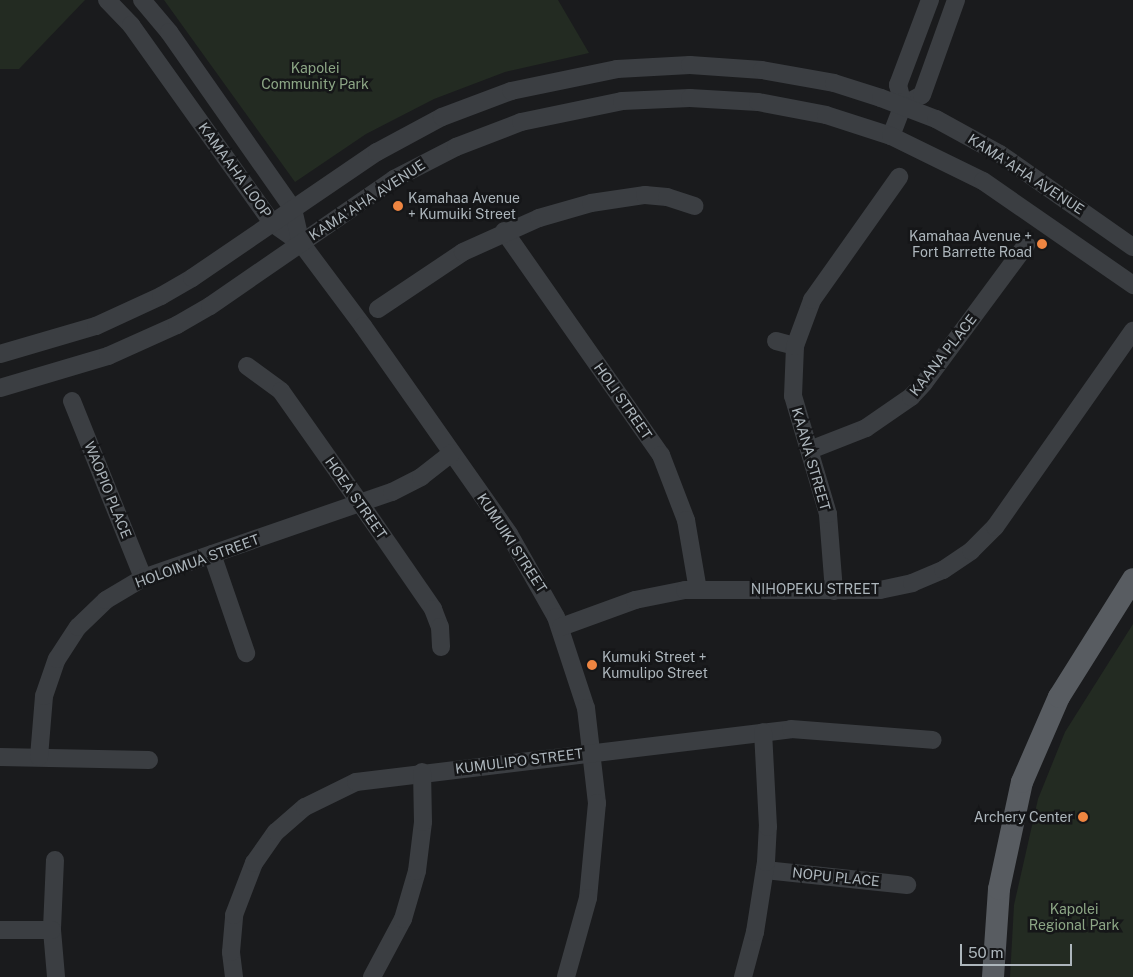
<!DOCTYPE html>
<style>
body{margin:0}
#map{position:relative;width:1133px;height:977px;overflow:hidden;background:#1a1b1d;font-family:"Public Sans",sans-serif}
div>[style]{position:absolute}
.green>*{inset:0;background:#232b22}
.minor>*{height:18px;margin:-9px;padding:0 9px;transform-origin:9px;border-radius:9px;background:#3b3e42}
.major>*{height:22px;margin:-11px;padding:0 11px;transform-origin:11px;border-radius:11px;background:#585c61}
.dots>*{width:14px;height:14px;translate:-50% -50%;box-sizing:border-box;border:2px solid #151618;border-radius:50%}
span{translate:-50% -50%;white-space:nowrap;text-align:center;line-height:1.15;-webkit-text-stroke:5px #151618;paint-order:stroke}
.park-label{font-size:14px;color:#8ca685}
.street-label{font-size:14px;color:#adb6bc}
.poi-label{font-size:14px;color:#adb6bc}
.left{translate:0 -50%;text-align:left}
.right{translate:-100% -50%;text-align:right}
.scale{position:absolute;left:960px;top:944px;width:112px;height:22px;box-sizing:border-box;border:2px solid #adb6bc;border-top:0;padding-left:6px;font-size:15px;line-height:18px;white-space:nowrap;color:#adb6bc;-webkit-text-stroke:4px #151618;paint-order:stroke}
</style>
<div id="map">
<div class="green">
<i style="clip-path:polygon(0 0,85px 0,19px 69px,0 69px)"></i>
<i style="clip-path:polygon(164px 0,558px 0,589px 53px,505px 72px,434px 99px,366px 134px,295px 182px)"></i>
<i style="clip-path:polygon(1133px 624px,1133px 977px,1010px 977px,1014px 905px,1038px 799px,1065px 732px)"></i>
</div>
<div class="minor">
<i style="left:107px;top:0;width:35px;rotate:46deg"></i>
<i style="left:131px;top:25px;width:243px;rotate:54.5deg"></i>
<i style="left:272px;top:223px;width:35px;rotate:35deg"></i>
<i style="left:301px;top:243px;width:104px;rotate:53.2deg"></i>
<i style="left:363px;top:326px;width:254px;rotate:54.9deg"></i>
<i style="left:509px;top:534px;width:95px;rotate:60.5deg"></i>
<i style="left:556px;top:617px;width:96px;rotate:71.8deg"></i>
<i style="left:586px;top:708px;width:96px;rotate:83.4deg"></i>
<i style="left:597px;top:803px;width:95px;rotate:95.4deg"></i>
<i style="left:588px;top:898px;width:82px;rotate:105.6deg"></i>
<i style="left:142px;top:0;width:42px;rotate:49.8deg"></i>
<i style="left:169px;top:32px;width:216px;rotate:55deg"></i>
<i style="left:293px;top:209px;width:35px;rotate:77deg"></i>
<i style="left:903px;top:105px;width:21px;rotate:-28deg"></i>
<i style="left:922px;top:95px;width:101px;rotate:-70.3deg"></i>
<i style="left:903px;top:105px;width:21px;rotate:-104deg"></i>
<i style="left:898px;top:85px;width:91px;rotate:-69.4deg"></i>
<i style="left:891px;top:136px;width:33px;rotate:-69deg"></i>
<i style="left:504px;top:231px;width:274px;rotate:55deg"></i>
<i style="left:661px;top:455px;width:70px;rotate:69deg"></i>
<i style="left:686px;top:520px;width:71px;rotate:80.3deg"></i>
<i style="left:378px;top:309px;width:102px;rotate:-33.8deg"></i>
<i style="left:463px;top:252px;width:83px;rotate:-24.1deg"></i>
<i style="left:539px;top:218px;width:54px;rotate:-16.1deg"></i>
<i style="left:591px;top:203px;width:55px;rotate:-8.4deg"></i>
<i style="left:645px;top:195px;width:22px;rotate:5deg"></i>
<i style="left:667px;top:197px;width:29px;rotate:18deg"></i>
<i style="left:776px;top:341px;width:20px;rotate:15deg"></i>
<i style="left:0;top:354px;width:100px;rotate:-16.3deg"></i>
<i style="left:96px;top:326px;width:72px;rotate:-24.8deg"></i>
<i style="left:161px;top:296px;width:36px;rotate:-30deg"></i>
<i style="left:192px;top:278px;width:224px;rotate:-34.3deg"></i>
<i style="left:377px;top:152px;width:74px;rotate:-28.3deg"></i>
<i style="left:442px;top:117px;width:74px;rotate:-20.6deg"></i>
<i style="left:511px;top:91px;width:108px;rotate:-11.7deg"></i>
<i style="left:617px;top:69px;width:73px;rotate:-3.1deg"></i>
<i style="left:690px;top:65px;width:72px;rotate:4deg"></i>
<i style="left:762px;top:70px;width:73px;rotate:10.2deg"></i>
<i style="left:834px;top:83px;width:49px;rotate:17.7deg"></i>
<i style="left:881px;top:98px;width:59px;rotate:20.9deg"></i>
<i style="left:936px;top:119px;width:73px;rotate:28.7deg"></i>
<i style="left:1000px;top:154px;width:162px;rotate:35deg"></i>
<i style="left:247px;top:366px;width:42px;rotate:36.3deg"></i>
<i style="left:281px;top:391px;width:137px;rotate:54.8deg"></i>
<i style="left:360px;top:503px;width:129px;rotate:55.4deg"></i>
<i style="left:433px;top:609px;width:19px;rotate:69deg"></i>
<i style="left:440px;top:627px;width:20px;rotate:87deg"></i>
<i style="left:0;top:388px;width:113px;rotate:-16.5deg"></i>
<i style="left:108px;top:356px;width:76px;rotate:-24.2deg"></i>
<i style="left:177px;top:325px;width:38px;rotate:-30deg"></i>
<i style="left:210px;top:306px;width:224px;rotate:-34.6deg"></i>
<i style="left:394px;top:179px;width:70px;rotate:-27.3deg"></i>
<i style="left:456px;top:147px;width:70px;rotate:-21deg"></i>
<i style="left:521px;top:122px;width:103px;rotate:-11.7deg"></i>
<i style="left:622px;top:101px;width:68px;rotate:-2.5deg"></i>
<i style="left:690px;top:98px;width:68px;rotate:3.4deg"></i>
<i style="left:758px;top:102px;width:69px;rotate:10.8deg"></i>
<i style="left:826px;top:115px;width:68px;rotate:17.9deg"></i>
<i style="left:891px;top:136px;width:102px;rotate:26.1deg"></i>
<i style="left:983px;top:181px;width:183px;rotate:34.7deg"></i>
<i style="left:72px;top:401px;width:191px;rotate:68.1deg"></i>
<i style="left:810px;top:450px;width:60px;rotate:-21.4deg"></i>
<i style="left:866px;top:428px;width:55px;rotate:-34.6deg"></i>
<i style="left:911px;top:397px;width:19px;rotate:-47deg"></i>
<i style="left:924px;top:383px;width:172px;rotate:-53.5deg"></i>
<i style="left:212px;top:554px;width:105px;rotate:71deg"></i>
<i style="left:834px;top:591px;width:77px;rotate:-94.5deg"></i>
<i style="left:828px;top:514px;width:123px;rotate:-106.5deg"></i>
<i style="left:793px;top:396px;width:50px;rotate:-87.7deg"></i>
<i style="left:795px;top:346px;width:49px;rotate:-69.7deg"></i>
<i style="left:812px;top:300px;width:151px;rotate:-54.7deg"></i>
<i style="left:561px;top:627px;width:79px;rotate:-20deg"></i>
<i style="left:635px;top:600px;width:51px;rotate:-11.3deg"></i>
<i style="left:685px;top:590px;width:195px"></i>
<i style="left:880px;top:590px;width:33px;rotate:-12deg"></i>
<i style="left:912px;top:583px;width:34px;rotate:-23deg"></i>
<i style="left:943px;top:570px;width:34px;rotate:-34deg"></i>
<i style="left:971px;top:551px;width:34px;rotate:-45deg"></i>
<i style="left:995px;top:527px;width:240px;rotate:-54.9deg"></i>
<i style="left:0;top:757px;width:149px;rotate:1.2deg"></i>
<i style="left:39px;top:757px;width:61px;rotate:-85.3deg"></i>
<i style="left:44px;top:696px;width:39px;rotate:-71deg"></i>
<i style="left:57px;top:659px;width:38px;rotate:-57deg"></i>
<i style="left:78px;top:627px;width:39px;rotate:-44deg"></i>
<i style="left:106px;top:600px;width:43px;rotate:-30.7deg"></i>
<i style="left:143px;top:578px;width:263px;rotate:-19.1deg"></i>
<i style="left:392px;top:492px;width:33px;rotate:-27deg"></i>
<i style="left:421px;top:477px;width:39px;rotate:-38deg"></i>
<i style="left:55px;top:860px;width:70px;rotate:92.5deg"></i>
<i style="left:52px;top:930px;width:47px;rotate:85.1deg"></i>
<i style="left:765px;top:870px;width:143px;rotate:6deg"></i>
<i style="left:0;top:930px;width:52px"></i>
<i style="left:234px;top:977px;width:25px;rotate:-97deg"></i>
<i style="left:231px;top:952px;width:37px;rotate:-85deg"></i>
<i style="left:234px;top:915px;width:56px;rotate:-69deg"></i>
<i style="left:254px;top:863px;width:38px;rotate:-55deg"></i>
<i style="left:276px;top:832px;width:38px;rotate:-41deg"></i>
<i style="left:305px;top:807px;width:57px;rotate:-26.1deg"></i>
<i style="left:356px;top:782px;width:438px;rotate:-6.9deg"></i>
<i style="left:791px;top:729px;width:142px;rotate:4.4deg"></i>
<i style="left:372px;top:977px;width:66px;rotate:-61.9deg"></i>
<i style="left:403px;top:919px;width:50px;rotate:-73.7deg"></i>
<i style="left:417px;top:871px;width:49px;rotate:-83deg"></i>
<i style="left:423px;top:822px;width:50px;rotate:-91.1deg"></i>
<i style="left:743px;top:977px;width:47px;rotate:-75.1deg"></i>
<i style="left:755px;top:932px;width:71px;rotate:-81.1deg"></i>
<i style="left:766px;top:862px;width:35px;rotate:-87deg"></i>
<i style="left:768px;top:827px;width:95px;rotate:-93deg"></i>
</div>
<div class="major">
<i style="left:993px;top:977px;width:88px;rotate:-86.1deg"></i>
<i style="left:999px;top:889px;width:109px;rotate:-77.9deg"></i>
<i style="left:1022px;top:782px;width:93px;rotate:-66.5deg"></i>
<i style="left:1059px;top:697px;width:139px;rotate:-57.9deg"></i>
</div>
<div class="dots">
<i style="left:398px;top:206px;background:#ee8541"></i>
<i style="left:1042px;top:244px;background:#ee8541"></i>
<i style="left:592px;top:665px;background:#ee8541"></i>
<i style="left:1083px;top:817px;background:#ee8541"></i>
</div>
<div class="park-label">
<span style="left:315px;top:76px">Kapolei<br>Community Park</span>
<span style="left:1074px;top:917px">Kapolei<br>Regional Park</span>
</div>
<div class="street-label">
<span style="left:235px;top:170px;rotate:54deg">KAMAAHA LOOP</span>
<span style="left:1026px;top:174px;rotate:33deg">KAMA'AHA AVENUE</span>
<span style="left:367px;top:200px;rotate:-33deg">KAMA'AHA AVENUE</span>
<span style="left:943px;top:355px;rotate:-52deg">KAANA PLACE</span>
<span style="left:623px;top:401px;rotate:55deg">HOLI STREET</span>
<span style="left:811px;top:459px;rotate:74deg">KAANA STREET</span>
<span style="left:108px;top:490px;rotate:68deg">WAOPIO PLACE</span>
<span style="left:356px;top:498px;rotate:55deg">HOEA STREET</span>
<span style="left:512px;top:543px;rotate:57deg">KUMUIKI STREET</span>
<span style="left:197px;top:561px;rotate:-20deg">HOLOIMUA STREET</span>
<span style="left:815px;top:589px">NIHOPEKU STREET</span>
<span style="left:519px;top:761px;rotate:-7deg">KUMULIPO STREET</span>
<span style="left:836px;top:877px;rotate:6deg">NOPU PLACE</span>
</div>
<div class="poi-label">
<span class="left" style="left:408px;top:206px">Kamahaa Avenue<br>+ Kumuiki Street</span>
<span class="right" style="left:1032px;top:244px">Kamahaa Avenue +<br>Fort Barrette Road</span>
<span class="left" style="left:602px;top:665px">Kumuki Street +<br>Kumulipo Street</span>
<span class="right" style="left:1073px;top:817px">Archery Center</span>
</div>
<div class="scale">50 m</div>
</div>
